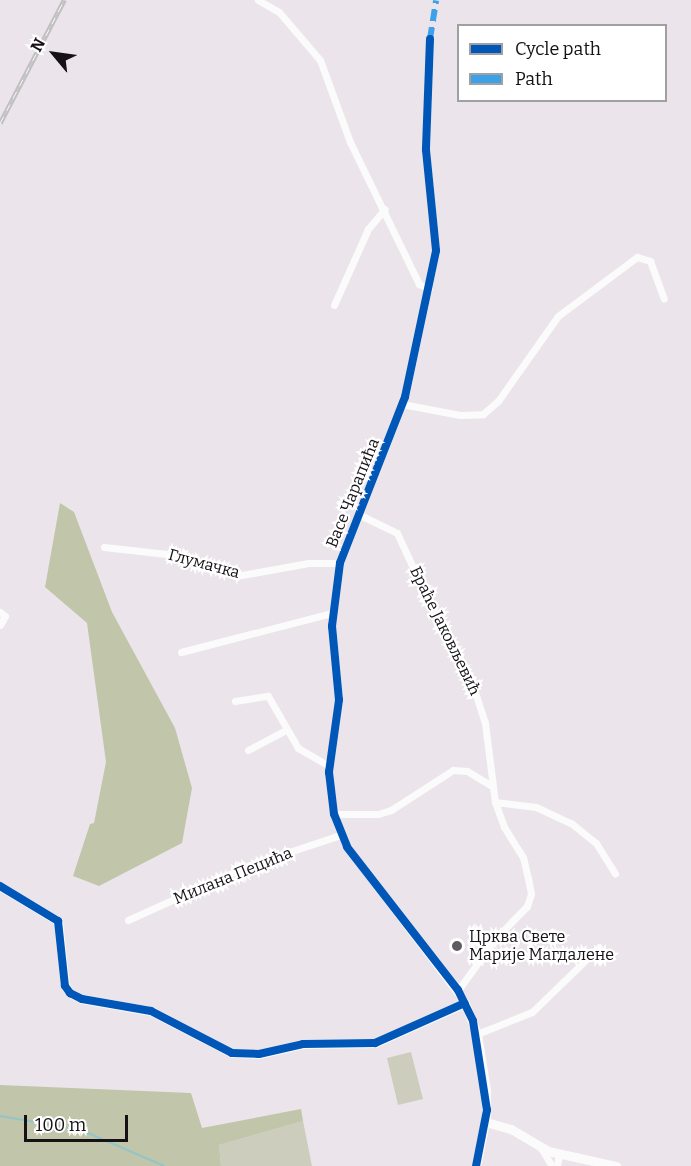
<!DOCTYPE html>
<meta charset="utf-8">
<style>
body{margin:0}
#map{position:relative;width:691px;height:1166px;overflow:hidden;background:#ebe5eb;font-family:Bitter,serif}
div>[style]{position:absolute}
.green>*{inset:0;background:#cccdbc}
.forest>*{inset:0;background:#c1c5aa}
.stream>*{height:2px;margin:-1px;padding:0 1px;transform-origin:1px;border-radius:1px;background:#91c5c8}
.street>*{height:7px;margin:-3.5px;padding:0 3.5px;transform-origin:3.5px;border-radius:3.5px;background:#fcfbfc}
.secondary>*{height:9px;margin:-4.5px;padding:0 4.5px;transform-origin:4.5px;border-radius:4.5px;background:#fcfbfc}
.rail>*{height:4.5px;margin-top:-2.25px;transform-origin:0;background:repeating-linear-gradient(90deg,#fff 0 7px,#c1c0c1 0 14px);box-sizing:border-box;border-block:2px solid #c1c0c1}
.quiet>*{height:6px;margin-top:-3px;transform-origin:0;background:repeating-linear-gradient(90deg,#3da1ea 0 12px,transparent 0 18px)}
.cycleway>*{height:8px;margin:-4px;padding:0 4px;transform-origin:4px;border-radius:4px;background:#0057b8}
.dots>*{width:16px;height:16px;translate:-50% -50%;box-sizing:border-box;border:3px solid #fff;border-radius:50%}
span{translate:-50% -50%;white-space:nowrap;text-align:center;line-height:1.15;-webkit-text-stroke:4.5px #fff;paint-order:stroke}
.street-label{font-size:16px;color:#151115}
.poi-label{font-size:16px;color:#151115}
.left{translate:0 -50%;text-align:left}
.legend{position:absolute;left:457px;top:24px;width:210px;height:78px;box-sizing:border-box;background:#fff;border:2px solid #a1a0a1;margin:0;padding:8px 10px;list-style:none;font-size:18px;color:#151115}
.legend li{display:flex;align-items:center;gap:12px;height:30px}
.legend b{width:30px;border:2px solid #a1a0a1}
.north{position:absolute;left:24px;top:24px;width:60px;height:60px;-webkit-text-stroke:4px #fff;paint-order:stroke;rotate:299deg;font-size:16px;font-weight:700;line-height:24px;text-align:center;color:#151115}
.north::after{content:'';display:block;margin:auto;width:21px;height:27px;background:#151115;clip-path:polygon(50% 0,100% 100%,50% 72%,0 100%)}
.scale{position:absolute;left:24px;top:1115px;width:104px;height:27px;box-sizing:border-box;border:3px solid #151115;border-top:0;padding-left:8px;font-size:18px;line-height:21px;white-space:nowrap;color:#151115;-webkit-text-stroke:4px #fff;paint-order:stroke}
</style>
<div id="map">
<div class="green">
<i style="clip-path:polygon(411px 1052px,423px 1099px,398px 1105px,387px 1058px)"></i>
<i style="clip-path:polygon(303px 1121px,312px 1166px,221px 1166px,219px 1145px)"></i>
</div>
<div class="forest">
<i style="clip-path:polygon(60px 503px,74px 512px,112px 612px,175px 728px,192px 788px,182px 843px,99px 886px,73px 876px,90px 824px,94px 823px,106px 762px,87px 623px,45px 587px)"></i>
<i style="clip-path:polygon(0 1085px,191px 1093px,202px 1128px,301px 1109px,303px 1121px,219px 1145px,221px 1166px,0 1166px)"></i>
</div>
<div class="stream">
<i style="left:0;top:1116px;width:82px;rotate:9.8deg"></i>
<i style="left:81px;top:1130px;width:90px;rotate:23.4deg"></i>
</div>
<div class="street">
<i style="left:258px;top:0;width:24px;rotate:30deg"></i>
<i style="left:279px;top:12px;width:63px;rotate:49.5deg"></i>
<i style="left:320px;top:60px;width:87px;rotate:69.9deg"></i>
<i style="left:350px;top:142px;width:158px;rotate:64.1deg"></i>
<i style="left:419px;top:284px;width:11px;rotate:27deg"></i>
<i style="left:430px;top:39px;width:111px;rotate:92.1deg"></i>
<i style="left:426px;top:150px;width:101px;rotate:84.3deg"></i>
<i style="left:436px;top:251px;width:149px;rotate:102deg"></i>
<i style="left:405px;top:397px;width:178px;rotate:111.4deg"></i>
<i style="left:340px;top:563px;width:64px;rotate:97.2deg"></i>
<i style="left:332px;top:626px;width:74px;rotate:84.6deg"></i>
<i style="left:339px;top:700px;width:73px;rotate:97.9deg"></i>
<i style="left:329px;top:772px;width:42px;rotate:83.2deg"></i>
<i style="left:334px;top:814px;width:35px;rotate:68deg"></i>
<i style="left:347px;top:847px;width:196px;rotate:52.9deg"></i>
<i style="left:334px;top:305px;width:83px;rotate:-65.9deg"></i>
<i style="left:368px;top:229px;width:26px;rotate:-50deg"></i>
<i style="left:402px;top:404px;width:59px;rotate:10.7deg"></i>
<i style="left:460px;top:415px;width:23px;rotate:-2deg"></i>
<i style="left:483px;top:414px;width:20px;rotate:-41deg"></i>
<i style="left:498px;top:401px;width:104px;rotate:-54.8deg"></i>
<i style="left:558px;top:316px;width:99px;rotate:-36.8deg"></i>
<i style="left:637px;top:257px;width:14px;rotate:17deg"></i>
<i style="left:650px;top:261px;width:40px;rotate:69.8deg"></i>
<i style="left:360px;top:515px;width:41px;rotate:25.9deg"></i>
<i style="left:397px;top:533px;width:86px;rotate:65.2deg"></i>
<i style="left:433px;top:611px;width:76px;rotate:60.7deg"></i>
<i style="left:470px;top:677px;width:48px;rotate:71.9deg"></i>
<i style="left:485px;top:723px;width:80px;rotate:82.8deg"></i>
<i style="left:495px;top:802px;width:27px;rotate:70deg"></i>
<i style="left:504px;top:827px;width:36px;rotate:58deg"></i>
<i style="left:523px;top:857px;width:22px;rotate:77deg"></i>
<i style="left:528px;top:878px;width:16px;rotate:79deg"></i>
<i style="left:531px;top:894px;width:13px;rotate:108deg"></i>
<i style="left:527px;top:906px;width:43px;rotate:134.1deg"></i>
<i style="left:497px;top:937px;width:66px;rotate:126.3deg"></i>
<i style="left:104px;top:547px;width:72px;rotate:6.3deg"></i>
<i style="left:176px;top:555px;width:64px;rotate:19.3deg"></i>
<i style="left:236px;top:576px;width:74px;rotate:-10.1deg"></i>
<i style="left:309px;top:563px;width:31px"></i>
<i style="left:0;top:612px;width:6px;rotate:39deg"></i>
<i style="left:5px;top:616px;width:10px;rotate:119deg"></i>
<i style="left:181px;top:652px;width:156px;rotate:-14.5deg"></i>
<i style="left:235px;top:701px;width:33px;rotate:-9deg"></i>
<i style="left:268px;top:696px;width:60px;rotate:60deg"></i>
<i style="left:298px;top:748px;width:36px;rotate:30deg"></i>
<i style="left:248px;top:750px;width:43px;rotate:-27.8deg"></i>
<i style="left:495px;top:802px;width:41px;rotate:7deg"></i>
<i style="left:536px;top:807px;width:38px;rotate:25deg"></i>
<i style="left:571px;top:823px;width:32px;rotate:39deg"></i>
<i style="left:596px;top:843px;width:36px;rotate:58deg"></i>
<i style="left:334px;top:814px;width:44px"></i>
<i style="left:378px;top:814px;width:14px;rotate:-17deg"></i>
<i style="left:391px;top:810px;width:74px;rotate:-32.8deg"></i>
<i style="left:453px;top:770px;width:14px;rotate:4deg"></i>
<i style="left:467px;top:771px;width:27px;rotate:31deg"></i>
<i style="left:128px;top:920px;width:131px;rotate:-24.4deg"></i>
<i style="left:247px;top:866px;width:98px;rotate:-18.4deg"></i>
<i style="left:477px;top:1034px;width:59px;rotate:-21.8deg"></i>
<i style="left:532px;top:1012px;width:93px;rotate:-44.1deg"></i>
<i style="left:541px;top:1148px;width:21px;rotate:59deg"></i>
<i style="left:557px;top:1166px;width:12px;rotate:-81deg"></i>
</div>
<div class="secondary">
<i style="left:0;top:886px;width:68px;rotate:31.1deg"></i>
<i style="left:58px;top:921px;width:65px;rotate:83.9deg"></i>
<i style="left:65px;top:986px;width:9px;rotate:54deg"></i>
<i style="left:70px;top:993px;width:13px;rotate:27deg"></i>
<i style="left:82px;top:999px;width:70px;rotate:9.9deg"></i>
<i style="left:151px;top:1011px;width:91px;rotate:27.4deg"></i>
<i style="left:232px;top:1053px;width:27px;rotate:2deg"></i>
<i style="left:259px;top:1054px;width:45px;rotate:-12.8deg"></i>
<i style="left:303px;top:1044px;width:72px;rotate:-0.8deg"></i>
<i style="left:375px;top:1043px;width:98px;rotate:-24deg"></i>
<i style="left:465px;top:1003px;width:33px;rotate:69deg"></i>
<i style="left:477px;top:1034px;width:57px;rotate:80.9deg"></i>
<i style="left:486px;top:1090px;width:27px;rotate:90deg"></i>
<i style="left:486px;top:1117px;width:50px;rotate:101.5deg"></i>
<i style="left:486px;top:1122px;width:26px;rotate:16deg"></i>
<i style="left:511px;top:1129px;width:43px;rotate:30.7deg"></i>
<i style="left:548px;top:1151px;width:70px;rotate:12.4deg"></i>
</div>
<div class="rail">
<i style="left:0;top:123px;width:139px;rotate:-62.5deg"></i>
</div>
<div class="quiet">
<i style="left:430px;top:39px;width:39px;rotate:-81deg"></i>
</div>
<div class="cycleway">
<i style="left:430px;top:39px;width:111px;rotate:92.1deg"></i>
<i style="left:426px;top:150px;width:101px;rotate:84.3deg"></i>
<i style="left:436px;top:251px;width:149px;rotate:102deg"></i>
<i style="left:405px;top:397px;width:178px;rotate:111.4deg"></i>
<i style="left:340px;top:563px;width:64px;rotate:97.2deg"></i>
<i style="left:332px;top:626px;width:74px;rotate:84.6deg"></i>
<i style="left:339px;top:700px;width:73px;rotate:97.9deg"></i>
<i style="left:329px;top:772px;width:42px;rotate:83.2deg"></i>
<i style="left:334px;top:814px;width:35px;rotate:68deg"></i>
<i style="left:347px;top:847px;width:181px;rotate:52.2deg"></i>
<i style="left:458px;top:990px;width:34px;rotate:64deg"></i>
<i style="left:473px;top:1021px;width:90px;rotate:81.1deg"></i>
<i style="left:487px;top:1110px;width:57px;rotate:101.1deg"></i>
<i style="left:0;top:886px;width:68px;rotate:31.1deg"></i>
<i style="left:58px;top:921px;width:65px;rotate:83.9deg"></i>
<i style="left:65px;top:986px;width:9px;rotate:54deg"></i>
<i style="left:70px;top:993px;width:13px;rotate:27deg"></i>
<i style="left:82px;top:999px;width:70px;rotate:9.9deg"></i>
<i style="left:151px;top:1011px;width:91px;rotate:27.4deg"></i>
<i style="left:232px;top:1053px;width:27px;rotate:2deg"></i>
<i style="left:259px;top:1054px;width:45px;rotate:-12.8deg"></i>
<i style="left:303px;top:1044px;width:72px;rotate:-0.8deg"></i>
<i style="left:375px;top:1043px;width:98px;rotate:-24deg"></i>
</div>
<div class="dots">
<i style="left:457px;top:946px;background:#605b60"></i>
</div>
<div class="street-label">
<span style="left:353px;top:493px;rotate:-68deg">Васе Чарапића</span>
<span style="left:204px;top:564px;rotate:15deg">Глумачка</span>
<span style="left:445px;top:631px;rotate:64deg">Браће Јаковљевић</span>
<span style="left:233px;top:876px;rotate:-22deg">Милана Пецића</span>
</div>
<div class="poi-label">
<span class="left" style="left:469px;top:946px">Црква Свете<br>Марије Магдалене</span>
</div>
<ul class="legend">
<li><b style="height:8px;background:#0057b8"></b>Cycle path</li>
<li><b style="height:8px;background:#3da1ea"></b>Path</li>
</ul>
<div class="north">N</div>
<div class="scale">100 m</div>
</div>
